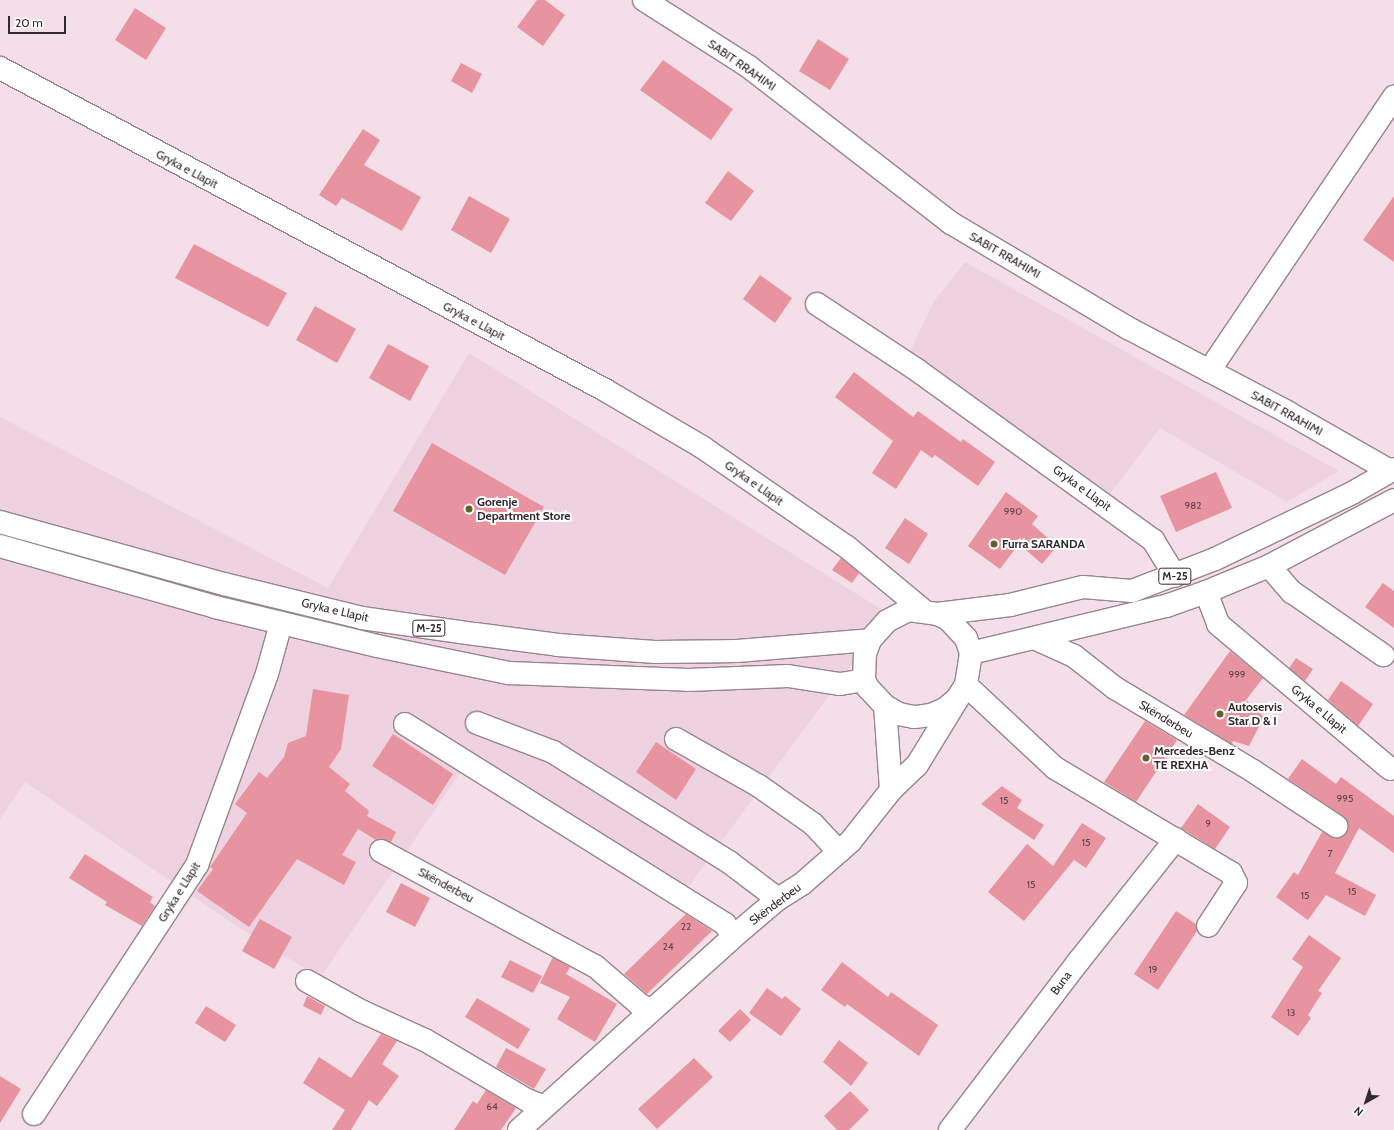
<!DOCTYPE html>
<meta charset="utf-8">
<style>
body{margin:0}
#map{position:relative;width:1394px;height:1130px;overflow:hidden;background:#f4dfe9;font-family:Cabin,sans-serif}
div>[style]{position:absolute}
.built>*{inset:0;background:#efd2e0}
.building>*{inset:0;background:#e893a0}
.roads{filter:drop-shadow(1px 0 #97858d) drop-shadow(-1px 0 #97858d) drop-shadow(0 1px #97858d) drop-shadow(0 -1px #97858d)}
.minor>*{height:22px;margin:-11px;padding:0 11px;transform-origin:11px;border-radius:11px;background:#fff}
.major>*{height:22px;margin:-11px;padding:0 11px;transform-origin:11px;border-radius:11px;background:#fff}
.dots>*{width:11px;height:11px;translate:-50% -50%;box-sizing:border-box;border:2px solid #fff;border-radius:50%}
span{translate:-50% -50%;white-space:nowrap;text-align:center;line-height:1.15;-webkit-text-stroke:4px #fff;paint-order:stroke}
.number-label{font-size:10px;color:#60444a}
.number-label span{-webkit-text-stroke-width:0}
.shield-label span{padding:1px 3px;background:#fff;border:1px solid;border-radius:3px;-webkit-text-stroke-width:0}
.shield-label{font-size:11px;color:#322a2e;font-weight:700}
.street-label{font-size:12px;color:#322a2e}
.poi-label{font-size:12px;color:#322a2e;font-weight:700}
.left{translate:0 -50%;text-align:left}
.north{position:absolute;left:1346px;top:1082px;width:40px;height:40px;-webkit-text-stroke:3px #fff;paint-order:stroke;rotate:219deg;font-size:11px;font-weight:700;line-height:16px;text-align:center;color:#322a2e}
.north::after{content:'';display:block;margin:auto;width:14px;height:18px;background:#322a2e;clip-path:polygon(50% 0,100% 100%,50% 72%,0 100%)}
.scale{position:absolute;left:8px;top:16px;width:58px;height:18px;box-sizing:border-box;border:2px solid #322a2e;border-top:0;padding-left:5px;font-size:12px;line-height:14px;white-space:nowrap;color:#322a2e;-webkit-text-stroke:3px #fff;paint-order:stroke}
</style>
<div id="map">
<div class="built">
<i style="clip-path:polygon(965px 262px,1339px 471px,1287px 502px,1160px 428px,1110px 494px,906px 360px,934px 301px)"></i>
<i style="clip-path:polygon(469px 353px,889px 614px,682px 895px,469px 760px,320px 978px,232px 923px,25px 782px,0 819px,0 417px,328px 588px)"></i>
</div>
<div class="building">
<i style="clip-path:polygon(537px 0,545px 0,565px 15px,543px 46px,517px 27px)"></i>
<i style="clip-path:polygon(135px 8px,166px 28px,146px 60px,115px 40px)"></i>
<i style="clip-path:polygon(818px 39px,849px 59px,830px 90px,799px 71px)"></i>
<i style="clip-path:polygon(663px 60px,733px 109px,711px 140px,640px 90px)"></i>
<i style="clip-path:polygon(461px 63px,482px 74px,472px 93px,451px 81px)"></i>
<i style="clip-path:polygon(363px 129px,380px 140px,364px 165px,421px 197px,402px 231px,342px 198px,336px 206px,319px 195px)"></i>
<i style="clip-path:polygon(728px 171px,754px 191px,731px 221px,705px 203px)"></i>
<i style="clip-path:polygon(469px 196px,510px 219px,491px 253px,451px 230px)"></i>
<i style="clip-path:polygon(1394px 196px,1394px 262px,1363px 240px)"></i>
<i style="clip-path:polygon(194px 244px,287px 293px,268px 327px,175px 278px)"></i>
<i style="clip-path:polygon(760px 275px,792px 298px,775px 323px,743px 299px)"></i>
<i style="clip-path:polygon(315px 306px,356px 329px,337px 363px,296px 340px)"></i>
<i style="clip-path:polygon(388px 344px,429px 366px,410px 401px,369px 378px)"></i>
<i style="clip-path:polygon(854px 372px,913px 417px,918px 411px,961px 442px,963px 439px,995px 462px,978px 486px,935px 455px,932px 458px,921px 450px,896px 489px,872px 473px,893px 441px,835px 397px)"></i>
<i style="clip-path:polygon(432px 443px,544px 507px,505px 575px,393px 511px)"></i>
<i style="clip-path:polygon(1216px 472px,1232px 508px,1176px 532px,1160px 496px)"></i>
<i style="clip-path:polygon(1006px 492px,1038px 516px,1032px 524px,1057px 546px,1042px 564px,1019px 544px,1000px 569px,968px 546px)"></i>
<i style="clip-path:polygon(905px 518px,928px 534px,909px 564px,885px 548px)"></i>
<i style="clip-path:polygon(841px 558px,859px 573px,852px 583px,832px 570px)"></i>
<i style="clip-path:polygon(1383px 583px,1394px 591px,1394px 628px,1365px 607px)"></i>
<i style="clip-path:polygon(1230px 651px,1263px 678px,1246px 700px,1264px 717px,1249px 746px,1233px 741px,1232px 744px,1184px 715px)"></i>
<i style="clip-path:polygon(1296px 658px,1313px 669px,1305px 681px,1289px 668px)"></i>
<i style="clip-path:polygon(1341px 681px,1373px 704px,1358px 726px,1328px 700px)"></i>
<i style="clip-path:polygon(313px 689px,349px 695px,341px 749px,329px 767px,350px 784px,345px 791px,369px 811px,367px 816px,396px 832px,391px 842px,376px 840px,358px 829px,342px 855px,356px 862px,344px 885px,297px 859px,249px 927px,197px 891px,213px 869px,210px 867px,247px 813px,235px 804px,259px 772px,267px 778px,284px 757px,288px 743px,306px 736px)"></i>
<i style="clip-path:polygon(1145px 721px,1177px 740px,1136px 802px,1104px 782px)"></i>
<i style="clip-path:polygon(393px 734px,453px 774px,433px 805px,372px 766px)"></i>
<i style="clip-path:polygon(656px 742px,696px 769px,676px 800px,636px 772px)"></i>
<i style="clip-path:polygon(1302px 759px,1336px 784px,1341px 777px,1394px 816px,1394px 853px,1359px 828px,1335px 873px,1376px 895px,1365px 916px,1326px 895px,1308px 920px,1276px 897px,1294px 872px,1298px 875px,1322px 832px,1336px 838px,1342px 837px,1348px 827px,1343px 816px,1288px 779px)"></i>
<i style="clip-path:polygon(1002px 786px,1022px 800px,1017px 808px,1044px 825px,1034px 840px,981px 804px)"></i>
<i style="clip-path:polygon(1198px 804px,1230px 827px,1215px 849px,1181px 828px)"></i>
<i style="clip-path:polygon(1082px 823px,1106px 838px,1086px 868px,1074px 860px,1024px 921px,988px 892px,1027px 844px,1053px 866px)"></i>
<i style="clip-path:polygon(85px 854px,153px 897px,150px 902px,155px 906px,142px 926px,105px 905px,107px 902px,69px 878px)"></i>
<i style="clip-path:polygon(401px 883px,430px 898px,415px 927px,386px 912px)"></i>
<i style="clip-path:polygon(1176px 911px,1196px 924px,1197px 931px,1158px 990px,1134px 974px)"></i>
<i style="clip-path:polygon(686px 914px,712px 931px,647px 994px,624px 974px)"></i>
<i style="clip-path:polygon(260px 919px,292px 937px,274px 969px,242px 951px)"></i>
<i style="clip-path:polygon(1309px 935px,1341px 958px,1318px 991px,1322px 993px,1308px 1015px,1311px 1018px,1298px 1036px,1271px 1017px,1303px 967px,1292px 959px)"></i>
<i style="clip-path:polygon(553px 957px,570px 967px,566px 974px,617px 1004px,595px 1042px,557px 1019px,570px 997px,540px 983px)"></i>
<i style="clip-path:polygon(510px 960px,542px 976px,533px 993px,501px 977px)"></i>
<i style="clip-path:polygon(842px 962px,888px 997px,891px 992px,938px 1025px,919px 1056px,847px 1004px,845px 1007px,821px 990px)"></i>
<i style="clip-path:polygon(767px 988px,782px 999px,785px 996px,801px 1009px,781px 1036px,749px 1013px)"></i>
<i style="clip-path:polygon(307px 996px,325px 1006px,321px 1015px,303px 1006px)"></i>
<i style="clip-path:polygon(477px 998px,530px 1029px,518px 1049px,465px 1017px)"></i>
<i style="clip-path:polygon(206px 1006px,236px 1025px,225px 1042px,195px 1023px)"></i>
<i style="clip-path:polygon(740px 1009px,751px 1020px,730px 1042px,718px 1031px)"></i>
<i style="clip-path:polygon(381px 1034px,397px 1041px,382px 1064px,399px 1076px,377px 1106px,369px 1100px,351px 1130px,332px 1130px,345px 1110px,303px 1083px,319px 1057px,351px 1078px)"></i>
<i style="clip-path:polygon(839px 1040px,868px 1063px,851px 1086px,823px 1062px)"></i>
<i style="clip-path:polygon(506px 1048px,546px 1069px,534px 1089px,496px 1067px)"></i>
<i style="clip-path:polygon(694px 1058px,713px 1077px,657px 1129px,638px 1109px)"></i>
<i style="clip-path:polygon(0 1076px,21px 1089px,0 1123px)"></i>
<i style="clip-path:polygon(486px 1090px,516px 1108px,501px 1130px,454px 1130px,473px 1101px,477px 1104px)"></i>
<i style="clip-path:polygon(850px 1091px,869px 1110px,849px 1130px,837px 1130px,824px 1116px)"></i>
</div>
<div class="roads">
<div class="minor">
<i style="left:644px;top:0;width:125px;rotate:32.5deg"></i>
<i style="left:749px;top:67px;width:255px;rotate:37.7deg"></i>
<i style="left:951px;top:223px;width:206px;rotate:30.7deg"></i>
<i style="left:1128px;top:328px;width:180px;rotate:27.8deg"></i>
<i style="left:1287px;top:412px;width:119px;rotate:29.8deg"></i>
<i style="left:0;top:68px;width:685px;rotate:28.02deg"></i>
<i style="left:605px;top:390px;width:113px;rotate:30.4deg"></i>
<i style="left:702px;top:447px;width:176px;rotate:34.6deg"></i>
<i style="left:847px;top:547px;width:100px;rotate:39.7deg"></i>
<i style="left:817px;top:304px;width:120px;rotate:33.4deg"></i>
<i style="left:917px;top:370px;width:291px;rotate:35.8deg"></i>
<i style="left:1153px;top:540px;width:42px;rotate:58.6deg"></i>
<i style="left:1209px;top:371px;width:331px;rotate:-56deg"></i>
<i style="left:1269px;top:566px;width:35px;rotate:49deg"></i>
<i style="left:1292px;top:592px;width:111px;rotate:34.7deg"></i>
<i style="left:1206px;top:592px;width:34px;rotate:69deg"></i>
<i style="left:1218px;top:624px;width:225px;rotate:40.1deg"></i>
<i style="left:1036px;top:639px;width:42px;rotate:24.1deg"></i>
<i style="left:1074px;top:656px;width:52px;rotate:38deg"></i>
<i style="left:1115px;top:688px;width:161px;rotate:31deg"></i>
<i style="left:1253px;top:771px;width:100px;rotate:33.5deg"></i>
<i style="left:966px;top:685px;width:122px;rotate:43deg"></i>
<i style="left:1055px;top:768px;width:205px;rotate:30.8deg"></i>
<i style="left:1231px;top:873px;width:11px;rotate:63deg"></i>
<i style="left:1236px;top:883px;width:51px;rotate:123.1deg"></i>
<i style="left:477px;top:723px;width:81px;rotate:20.9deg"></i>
<i style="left:553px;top:752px;width:208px;rotate:32deg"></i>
<i style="left:729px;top:862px;width:61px;rotate:37.1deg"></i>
<i style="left:405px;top:724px;width:377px;rotate:32deg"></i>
<i style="left:725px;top:924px;width:15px;rotate:58deg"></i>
<i style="left:676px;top:739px;width:95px;rotate:29.5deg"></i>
<i style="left:759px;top:786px;width:66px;rotate:35.1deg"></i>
<i style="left:813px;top:824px;width:38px;rotate:47deg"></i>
<i style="left:381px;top:851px;width:243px;rotate:28.3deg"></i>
<i style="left:595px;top:966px;width:58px;rotate:40.8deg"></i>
<i style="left:639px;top:1004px;width:13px;rotate:29deg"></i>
<i style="left:307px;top:981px;width:62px;rotate:29.1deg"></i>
<i style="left:361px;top:1011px;width:70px;rotate:24.4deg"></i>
<i style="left:425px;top:1040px;width:118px;rotate:30.5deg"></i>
<i style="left:527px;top:1100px;width:18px;rotate:22deg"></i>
<i style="left:34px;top:1114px;width:298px;rotate:-56.8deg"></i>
<i style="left:197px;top:865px;width:203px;rotate:-69.9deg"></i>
<i style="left:267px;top:674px;width:53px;rotate:-74.6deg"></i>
<i style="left:950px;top:1130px;width:211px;rotate:-52.7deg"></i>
<i style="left:1078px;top:962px;width:157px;rotate:-51.5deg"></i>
</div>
<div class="major">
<i style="left:0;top:522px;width:232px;rotate:15.5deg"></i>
<i style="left:224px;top:584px;width:142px;rotate:13.8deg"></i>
<i style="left:362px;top:618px;width:114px;rotate:8.1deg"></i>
<i style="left:475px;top:634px;width:84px;rotate:7.5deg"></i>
<i style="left:558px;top:645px;width:97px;rotate:4.1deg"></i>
<i style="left:655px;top:652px;width:82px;rotate:-0.7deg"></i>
<i style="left:737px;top:651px;width:133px;rotate:-4.7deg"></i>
<i style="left:0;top:546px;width:223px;rotate:15.8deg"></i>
<i style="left:215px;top:607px;width:167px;rotate:13.5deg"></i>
<i style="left:377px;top:646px;width:135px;rotate:11.6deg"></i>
<i style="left:509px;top:673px;width:179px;rotate:2.2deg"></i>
<i style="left:688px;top:680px;width:100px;rotate:-2.3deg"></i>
<i style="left:788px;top:676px;width:53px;rotate:8.7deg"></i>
<i style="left:840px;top:684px;width:24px;rotate:-9deg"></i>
<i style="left:909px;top:610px;width:28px;rotate:8deg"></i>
<i style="left:937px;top:614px;width:12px;rotate:24deg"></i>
<i style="left:948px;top:619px;width:26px;rotate:47deg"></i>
<i style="left:966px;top:638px;width:16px;rotate:72deg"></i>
<i style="left:971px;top:653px;width:32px;rotate:99deg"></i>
<i style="left:966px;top:685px;width:17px;rotate:123deg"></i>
<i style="left:957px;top:699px;width:16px;rotate:140deg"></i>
<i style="left:945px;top:709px;width:15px;rotate:157deg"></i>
<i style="left:931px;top:715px;width:17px;rotate:173deg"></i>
<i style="left:914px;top:717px;width:15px;rotate:-169deg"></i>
<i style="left:899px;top:714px;width:16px;rotate:-150deg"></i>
<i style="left:885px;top:706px;width:25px;rotate:-133deg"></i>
<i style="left:868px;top:688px;width:9px;rotate:-117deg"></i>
<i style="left:864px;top:680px;width:26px;rotate:-88deg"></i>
<i style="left:865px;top:654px;width:15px;rotate:-70deg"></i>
<i style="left:870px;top:640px;width:25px;rotate:-48deg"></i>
<i style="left:887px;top:621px;width:25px;rotate:-27deg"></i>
<i style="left:937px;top:614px;width:74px;rotate:-7deg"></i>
<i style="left:1010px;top:605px;width:75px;rotate:-13.9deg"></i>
<i style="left:1083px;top:587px;width:49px;rotate:4.7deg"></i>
<i style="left:1132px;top:591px;width:89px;rotate:-21.1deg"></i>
<i style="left:1215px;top:559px;width:152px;rotate:-25.7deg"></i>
<i style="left:1352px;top:493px;width:48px;rotate:-29.7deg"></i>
<i style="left:971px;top:653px;width:201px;rotate:-13.6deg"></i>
<i style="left:1166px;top:606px;width:42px;rotate:-19.3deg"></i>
<i style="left:1206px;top:592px;width:68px;rotate:-22.4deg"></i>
<i style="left:1269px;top:566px;width:141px;rotate:-27.8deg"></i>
<i style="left:885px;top:706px;width:84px;rotate:85.9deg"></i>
<i style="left:519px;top:1130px;width:288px;rotate:-42deg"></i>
<i style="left:733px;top:937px;width:59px;rotate:-40.2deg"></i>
<i style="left:778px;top:899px;width:28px;rotate:-32deg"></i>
<i style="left:802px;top:884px;width:64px;rotate:-41.2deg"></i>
<i style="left:850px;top:842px;width:66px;rotate:-51.7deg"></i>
<i style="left:891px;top:790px;width:36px;rotate:-44deg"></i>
<i style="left:917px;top:765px;width:94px;rotate:-58.5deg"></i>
</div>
</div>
<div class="dots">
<i style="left:469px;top:509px;background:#695d2a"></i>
<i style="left:994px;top:544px;background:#695d2a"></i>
<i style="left:1220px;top:714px;background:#695d2a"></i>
<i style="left:1146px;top:758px;background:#695d2a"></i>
</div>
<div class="number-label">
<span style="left:1193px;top:506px">982</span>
<span style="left:1013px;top:512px">990</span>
<span style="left:1237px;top:675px">999</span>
<span style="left:1345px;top:799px">995</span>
<span style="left:1004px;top:801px">15</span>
<span style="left:1208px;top:824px">9</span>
<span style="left:1086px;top:843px">15</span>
<span style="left:1330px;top:854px">7</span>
<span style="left:1031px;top:885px">15</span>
<span style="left:1352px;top:892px">15</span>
<span style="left:1305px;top:896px">15</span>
<span style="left:686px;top:927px">22</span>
<span style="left:668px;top:947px">24</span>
<span style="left:1153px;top:970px">19</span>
<span style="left:1291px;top:1013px">13</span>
<span style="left:492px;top:1107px">64</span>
</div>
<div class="shield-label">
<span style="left:1175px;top:576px">M-25</span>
<span style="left:429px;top:628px">M-25</span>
</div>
<div class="street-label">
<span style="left:742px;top:65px;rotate:35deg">SABIT RRAHIMI</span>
<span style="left:187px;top:169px;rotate:28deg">Gryka e Llapit</span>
<span style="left:1005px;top:255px;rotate:30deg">SABIT RRAHIMI</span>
<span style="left:474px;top:321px;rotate:28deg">Gryka e Llapit</span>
<span style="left:1287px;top:413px;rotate:29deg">SABIT RRAHIMI</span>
<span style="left:754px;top:483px;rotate:35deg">Gryka e Llapit</span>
<span style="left:1082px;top:488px;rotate:36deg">Gryka e Llapit</span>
<span style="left:335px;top:610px;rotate:13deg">Gryka e Llapit</span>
<span style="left:1319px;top:709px;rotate:40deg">Gryka e Llapit</span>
<span style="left:1166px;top:719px;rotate:31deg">Skënderbeu</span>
<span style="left:446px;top:885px;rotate:28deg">Skënderbeu</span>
<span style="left:179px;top:892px;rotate:-58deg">Gryka e Llapit</span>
<span style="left:775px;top:904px;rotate:-37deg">Skënderbeu</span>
<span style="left:1061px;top:983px;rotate:-53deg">Buna</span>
</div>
<div class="poi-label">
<span class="left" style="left:477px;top:509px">Gorenje<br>Department Store</span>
<span class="left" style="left:1002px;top:544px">Furra SARANDA</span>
<span class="left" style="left:1228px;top:714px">Autoservis<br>Star D &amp; I</span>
<span class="left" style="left:1154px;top:758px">Mercedes-Benz<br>TE REXHA</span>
</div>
<div class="north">N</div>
<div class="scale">20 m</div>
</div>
